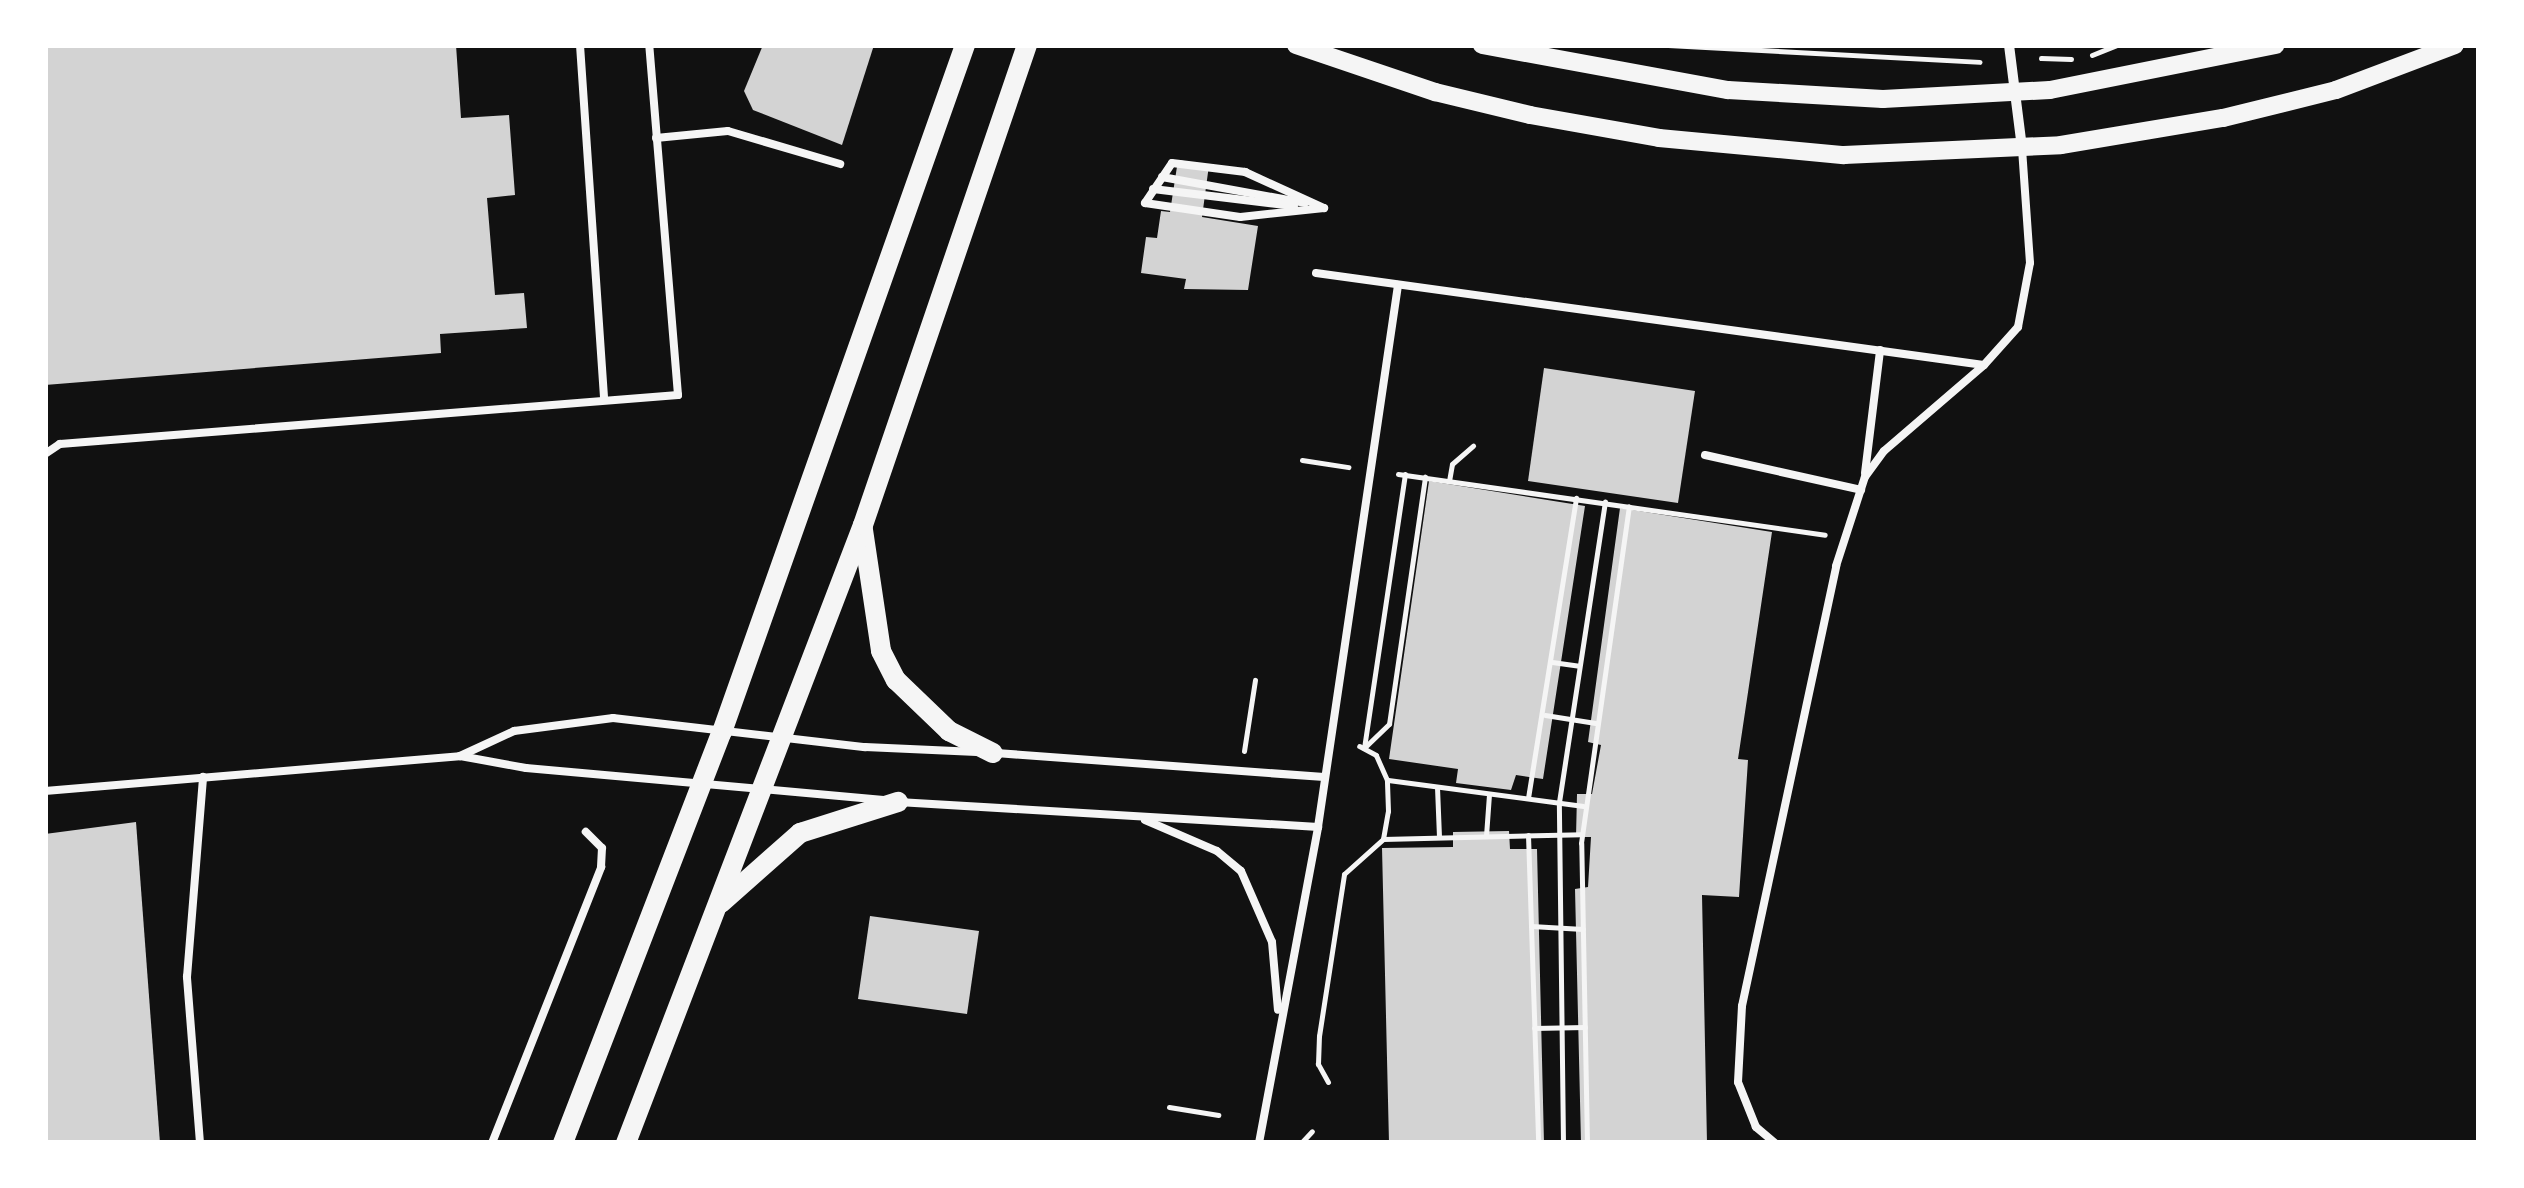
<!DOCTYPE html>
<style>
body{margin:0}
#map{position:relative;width:2524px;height:1188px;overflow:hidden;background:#111;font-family:Montserrat,sans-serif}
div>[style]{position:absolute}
.building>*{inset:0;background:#d3d3d3}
.path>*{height:5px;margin:-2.5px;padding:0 2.5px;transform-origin:2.5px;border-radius:2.5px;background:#f5f5f5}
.service>*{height:8px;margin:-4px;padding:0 4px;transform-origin:4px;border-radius:4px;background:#f5f5f5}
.minor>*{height:10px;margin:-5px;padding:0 5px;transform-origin:5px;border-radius:5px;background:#f5f5f5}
.tertiary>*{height:18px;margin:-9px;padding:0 9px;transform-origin:9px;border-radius:9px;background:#f5f5f5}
.secondary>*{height:20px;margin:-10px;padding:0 10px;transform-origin:10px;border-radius:10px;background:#f5f5f5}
span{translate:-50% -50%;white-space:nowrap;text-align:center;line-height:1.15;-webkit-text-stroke:10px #fff;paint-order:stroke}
.frame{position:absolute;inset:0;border:48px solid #fff;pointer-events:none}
</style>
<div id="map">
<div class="building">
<i style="clip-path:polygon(456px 45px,461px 118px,509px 115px,515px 195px,487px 198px,495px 295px,524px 293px,527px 328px,440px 334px,441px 353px,45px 385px,45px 46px)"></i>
<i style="clip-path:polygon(763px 45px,874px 45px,842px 145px,753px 110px,744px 91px)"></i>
<i style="clip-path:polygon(1178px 160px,1209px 165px,1202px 217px,1258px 226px,1248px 290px,1184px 289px,1186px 279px,1141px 273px,1146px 237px,1157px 238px,1161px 211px,1170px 212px)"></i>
<i style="clip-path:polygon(1544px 368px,1695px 391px,1678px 503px,1528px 481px)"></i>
<i style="clip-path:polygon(1429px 481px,1585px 506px,1543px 779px,1516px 775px,1511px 790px,1456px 783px,1458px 769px,1389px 759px)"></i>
<i style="clip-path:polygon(1620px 508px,1772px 532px,1738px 759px,1748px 760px,1739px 897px,1702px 895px,1707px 1143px,1581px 1143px,1575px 889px,1588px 887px,1591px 837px,1576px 837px,1577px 794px,1592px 794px,1601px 745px,1588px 742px)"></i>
<i style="clip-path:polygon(136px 822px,160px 1143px,45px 1143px,45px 834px)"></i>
<i style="clip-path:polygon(1509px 831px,1510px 849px,1537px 849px,1544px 1143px,1389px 1143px,1382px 848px,1453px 847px,1453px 832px)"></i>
<i style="clip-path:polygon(870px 916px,979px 931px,967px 1014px,858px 999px)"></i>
</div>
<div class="path">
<i style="left:1668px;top:45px;width:312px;rotate:3.1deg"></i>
<i style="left:2092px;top:55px;width:27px;rotate:-22deg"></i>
<i style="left:2041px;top:58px;width:30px;rotate:2deg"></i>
<i style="left:1302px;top:460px;width:47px;rotate:8.7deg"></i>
<i style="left:1398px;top:474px;width:431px;rotate:8.1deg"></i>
<i style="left:1449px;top:481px;width:17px;rotate:-80deg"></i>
<i style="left:1452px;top:464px;width:28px;rotate:-41deg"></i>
<i style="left:1552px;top:662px;width:27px;rotate:8deg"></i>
<i style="left:1545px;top:715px;width:51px;rotate:9.1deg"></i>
<i style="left:1364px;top:748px;width:35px;rotate:-44deg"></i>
<i style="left:1389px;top:724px;width:250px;rotate:-81.7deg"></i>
<i style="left:1364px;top:748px;width:277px;rotate:-81.5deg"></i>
<i style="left:1244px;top:751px;width:72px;rotate:-81.2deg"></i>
<i style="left:1388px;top:780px;width:197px;rotate:7.6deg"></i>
<i style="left:1437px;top:787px;width:50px;rotate:87.7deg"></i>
<i style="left:1528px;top:798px;width:304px;rotate:-80.9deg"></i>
<i style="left:1528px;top:835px;width:308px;rotate:88.1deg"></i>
<i style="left:1486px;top:836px;width:42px;rotate:-85.9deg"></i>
<i style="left:1383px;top:839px;width:199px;rotate:-1.4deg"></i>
<i style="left:1531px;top:926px;width:52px;rotate:3.3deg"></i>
<i style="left:1534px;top:1028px;width:51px;rotate:-1.1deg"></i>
<i style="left:1328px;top:1082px;width:21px;rotate:-119deg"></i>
<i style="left:1318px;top:1064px;width:28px;rotate:-88deg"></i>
<i style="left:1319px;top:1036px;width:164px;rotate:-81.2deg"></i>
<i style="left:1344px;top:874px;width:52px;rotate:-41.9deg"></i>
<i style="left:1383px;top:839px;width:28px;rotate:-80deg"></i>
<i style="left:1388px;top:811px;width:31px;rotate:-92deg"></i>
<i style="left:1387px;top:780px;width:27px;rotate:-114deg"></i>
<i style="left:1376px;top:755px;width:19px;rotate:-152deg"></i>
<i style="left:1169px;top:1107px;width:50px;rotate:9.3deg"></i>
<i style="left:1301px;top:1143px;width:16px;rotate:-47deg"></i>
<i style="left:1563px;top:1143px;width:341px;rotate:-90.7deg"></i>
<i style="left:1559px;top:802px;width:304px;rotate:-81.3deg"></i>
<i style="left:1587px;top:1143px;width:300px;rotate:-91.1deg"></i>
<i style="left:1581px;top:843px;width:340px;rotate:-81.9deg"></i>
</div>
<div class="service">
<i style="left:580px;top:45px;width:355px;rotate:86.1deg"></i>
<i style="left:656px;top:138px;width:72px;rotate:-5.6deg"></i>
<i style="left:728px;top:131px;width:117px;rotate:16.4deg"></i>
<i style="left:1172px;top:163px;width:74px;rotate:7deg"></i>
<i style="left:1245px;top:172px;width:87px;rotate:24.5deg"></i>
<i style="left:1324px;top:208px;width:84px;rotate:173.9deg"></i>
<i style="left:1240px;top:217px;width:96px;rotate:-171.6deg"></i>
<i style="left:1145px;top:203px;width:48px;rotate:-56deg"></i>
<i style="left:1162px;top:177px;width:145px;rotate:10.3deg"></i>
<i style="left:1153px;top:189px;width:142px;rotate:6.9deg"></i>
<i style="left:1316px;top:273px;width:674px;rotate:7.84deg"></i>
<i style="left:1984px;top:365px;width:51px;rotate:-48.2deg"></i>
<i style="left:2018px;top:327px;width:65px;rotate:-79.4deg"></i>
<i style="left:2030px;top:263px;width:115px;rotate:-94deg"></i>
<i style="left:45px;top:454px;width:18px;rotate:-34deg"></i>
<i style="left:60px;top:444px;width:620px;rotate:-4.53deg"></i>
<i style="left:678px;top:395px;width:351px;rotate:-94.7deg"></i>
<i style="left:1705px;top:455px;width:160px;rotate:12.6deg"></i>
<i style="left:1865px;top:473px;width:124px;rotate:-83deg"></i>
<i style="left:996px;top:753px;width:329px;rotate:4.2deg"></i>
<i style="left:460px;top:756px;width:60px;rotate:-24.8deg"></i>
<i style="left:514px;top:731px;width:100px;rotate:-7.5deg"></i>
<i style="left:613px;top:718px;width:254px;rotate:6.6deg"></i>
<i style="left:865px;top:747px;width:112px;rotate:2.6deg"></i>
<i style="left:45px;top:791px;width:416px;rotate:-4.8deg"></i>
<i style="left:460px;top:756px;width:67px;rotate:10.3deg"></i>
<i style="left:526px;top:768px;width:359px;rotate:5.1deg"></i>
<i style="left:898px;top:802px;width:421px;rotate:3.4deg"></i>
<i style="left:1145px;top:820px;width:78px;rotate:23.3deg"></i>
<i style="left:1217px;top:851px;width:31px;rotate:40deg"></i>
<i style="left:1241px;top:871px;width:77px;rotate:66.4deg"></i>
<i style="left:1272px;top:942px;width:68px;rotate:85deg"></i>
<i style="left:200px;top:1143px;width:167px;rotate:-94.5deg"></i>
<i style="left:187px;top:977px;width:201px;rotate:-85.4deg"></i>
<i style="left:492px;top:1143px;width:297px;rotate:-68.4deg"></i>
<i style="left:601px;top:867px;width:19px;rotate:-87deg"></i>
<i style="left:602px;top:848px;width:23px;rotate:-135deg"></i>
<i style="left:1259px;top:1143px;width:321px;rotate:-79.4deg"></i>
<i style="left:1318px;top:827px;width:548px;rotate:-81.6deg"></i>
<i style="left:1775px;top:1143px;width:25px;rotate:-140deg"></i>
<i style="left:1756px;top:1127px;width:48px;rotate:-111.8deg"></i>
<i style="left:1738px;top:1082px;width:76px;rotate:-87deg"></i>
<i style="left:1742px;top:1006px;width:450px;rotate:-77.9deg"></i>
<i style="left:1836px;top:566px;width:94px;rotate:-72deg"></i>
<i style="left:1865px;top:477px;width:32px;rotate:-54deg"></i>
<i style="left:1884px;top:451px;width:132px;rotate:-40.7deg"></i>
</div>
<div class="minor">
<i style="left:2009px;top:45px;width:104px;rotate:82.8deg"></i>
</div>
<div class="tertiary">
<i style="left:1296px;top:45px;width:147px;rotate:18.7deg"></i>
<i style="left:1435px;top:92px;width:98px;rotate:13.6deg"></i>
<i style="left:1530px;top:115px;width:131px;rotate:10.1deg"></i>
<i style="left:1659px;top:138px;width:186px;rotate:5.3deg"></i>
<i style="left:1844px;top:155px;width:217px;rotate:-2.6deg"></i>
<i style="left:2061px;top:145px;width:164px;rotate:-9.5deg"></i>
<i style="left:2223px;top:118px;width:116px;rotate:-13.9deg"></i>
<i style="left:2336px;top:90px;width:127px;rotate:-20.7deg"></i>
<i style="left:1482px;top:45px;width:250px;rotate:10.4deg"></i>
<i style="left:1728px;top:90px;width:155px;rotate:3.3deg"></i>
<i style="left:1883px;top:99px;width:167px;rotate:-3.1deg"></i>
<i style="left:2050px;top:90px;width:230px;rotate:-11.3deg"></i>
</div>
<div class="secondary">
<i style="left:863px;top:530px;width:122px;rotate:81.5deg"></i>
<i style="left:881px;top:651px;width:33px;rotate:63deg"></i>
<i style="left:896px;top:680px;width:74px;rotate:43.9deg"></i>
<i style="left:949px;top:731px;width:49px;rotate:26.6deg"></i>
<i style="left:721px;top:903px;width:106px;rotate:-41.5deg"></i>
<i style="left:800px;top:833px;width:103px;rotate:-17.6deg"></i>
<i style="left:563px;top:1143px;width:441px;rotate:-68.9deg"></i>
<i style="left:722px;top:732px;width:729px;rotate:-70.52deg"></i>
<i style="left:626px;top:1143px;width:662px;rotate:-69.02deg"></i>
<i style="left:863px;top:525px;width:507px;rotate:-71.14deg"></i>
</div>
<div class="frame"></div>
</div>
